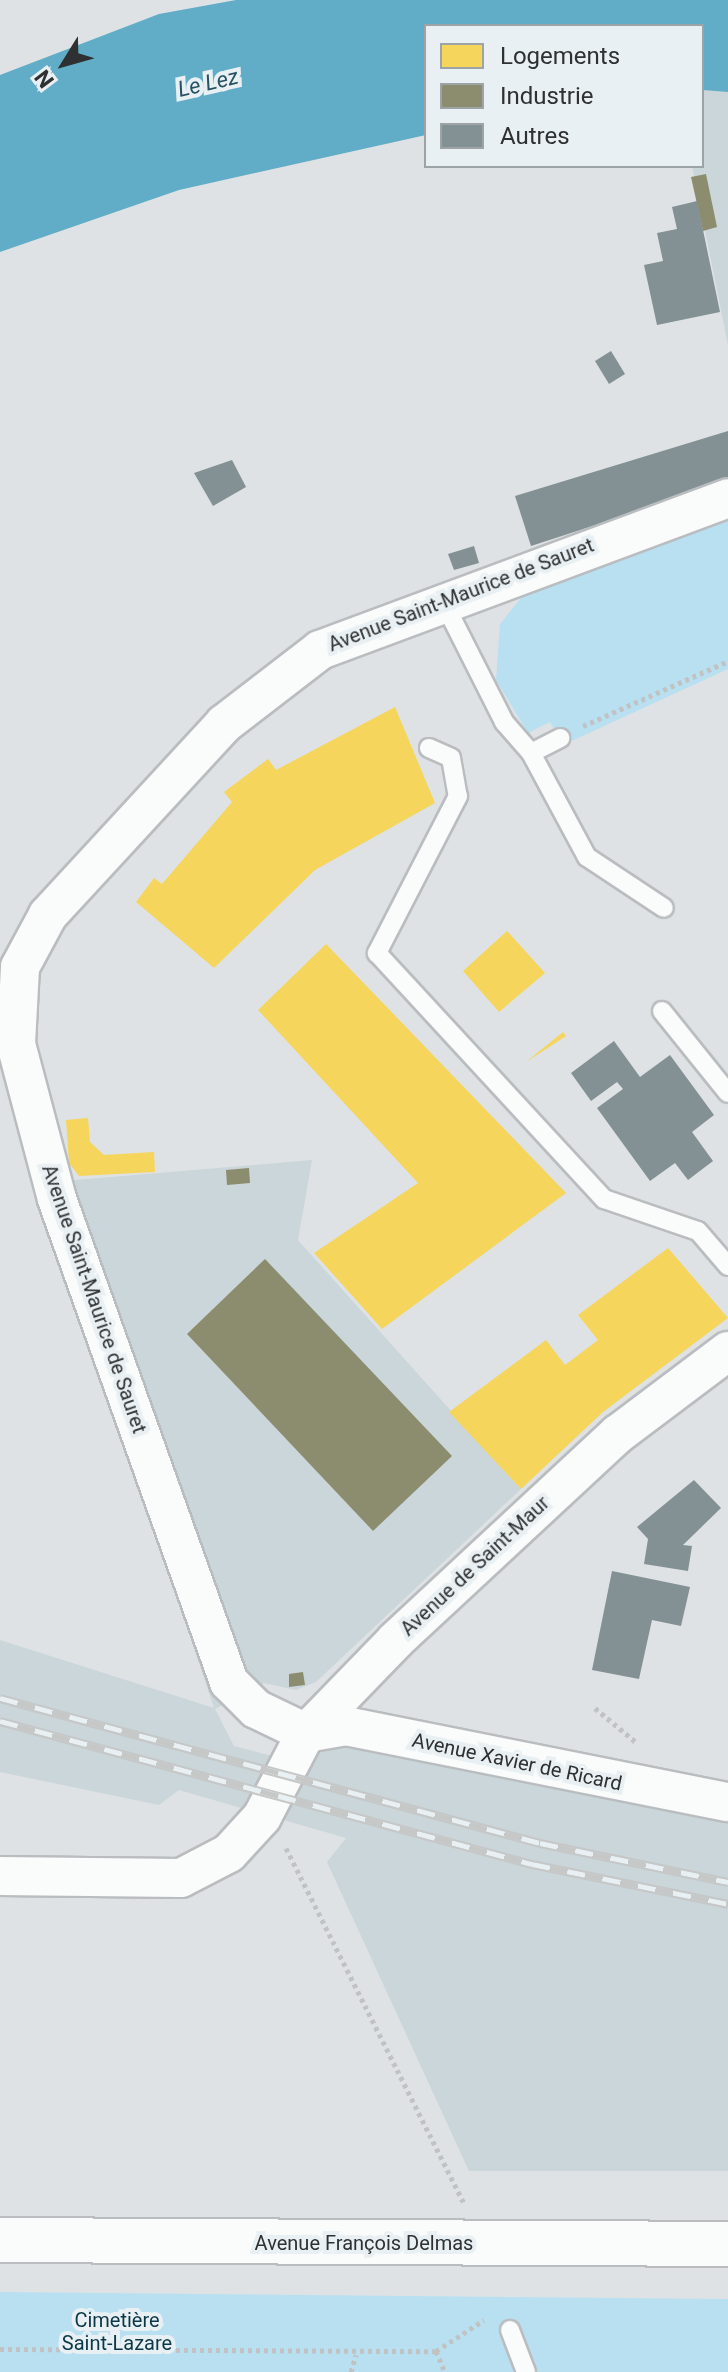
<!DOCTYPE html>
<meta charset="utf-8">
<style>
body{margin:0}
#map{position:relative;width:728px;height:2372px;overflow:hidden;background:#dee2e4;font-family:Roboto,sans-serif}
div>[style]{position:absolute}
.built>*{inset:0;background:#cbd6da}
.green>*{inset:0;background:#b9e0f1}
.water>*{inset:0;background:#61adc7}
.homes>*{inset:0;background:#f6d55c}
.industry>*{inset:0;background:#8c8c6e}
.building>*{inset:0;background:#839094}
.path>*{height:5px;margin-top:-2.5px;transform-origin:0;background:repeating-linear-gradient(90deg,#c0c2c3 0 4px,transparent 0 8px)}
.roads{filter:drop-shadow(2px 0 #babdbf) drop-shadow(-2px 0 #babdbf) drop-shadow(0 2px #babdbf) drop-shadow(0 -2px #babdbf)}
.service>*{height:18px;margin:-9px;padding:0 9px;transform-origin:9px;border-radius:9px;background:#fafbfb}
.minor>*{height:38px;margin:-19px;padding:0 19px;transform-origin:19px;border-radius:19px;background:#fafbfb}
.secondary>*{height:44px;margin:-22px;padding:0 22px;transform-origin:22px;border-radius:22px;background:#fafbfb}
.rail>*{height:9px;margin-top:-4.5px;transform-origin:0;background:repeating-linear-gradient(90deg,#e9f0f3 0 18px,#c6c7c7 0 36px);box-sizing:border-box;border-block:2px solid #c6c7c7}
span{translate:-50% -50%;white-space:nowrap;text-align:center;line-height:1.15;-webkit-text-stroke:8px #e9f0f3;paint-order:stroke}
.street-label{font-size:20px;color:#2e3032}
.park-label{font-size:20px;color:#0a3848}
.water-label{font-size:22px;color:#265161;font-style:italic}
.legend{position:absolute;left:424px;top:24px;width:280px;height:144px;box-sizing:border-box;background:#e9f0f3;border:2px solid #9ea3a6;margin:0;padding:10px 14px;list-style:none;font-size:24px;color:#2e3032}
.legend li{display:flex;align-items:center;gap:16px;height:40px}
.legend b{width:40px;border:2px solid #9ea3a6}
.north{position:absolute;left:24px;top:24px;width:80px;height:80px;-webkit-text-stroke:6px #e9f0f3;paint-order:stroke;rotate:233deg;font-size:22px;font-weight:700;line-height:32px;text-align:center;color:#2e3032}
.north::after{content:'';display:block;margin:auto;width:28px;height:36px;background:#2e3032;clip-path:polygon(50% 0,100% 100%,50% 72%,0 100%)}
</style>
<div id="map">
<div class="built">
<i style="clip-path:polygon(702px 90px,728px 92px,728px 345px,692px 166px,702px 166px)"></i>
<i style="clip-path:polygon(312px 1160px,298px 1240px,521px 1489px,316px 1682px,296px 1690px,264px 1683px,215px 1709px,234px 1746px,300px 1763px,338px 1739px,728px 1820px,728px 2171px,469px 2171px,327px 1862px,346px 1838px,179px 1790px,159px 1805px,0 1772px,0 1640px,214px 1708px,40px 1183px)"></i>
</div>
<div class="green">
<i style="clip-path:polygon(728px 518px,728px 669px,563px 745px,550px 722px,528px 733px,496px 680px,500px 624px,534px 582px)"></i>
<i style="clip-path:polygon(0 2292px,728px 2299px,728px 2372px,0 2372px)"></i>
</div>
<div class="water">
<i style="clip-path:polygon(236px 0,728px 0,728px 92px,702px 90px,702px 26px,426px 26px,426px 135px,179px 190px,0 252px,0 75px,159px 14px)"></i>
</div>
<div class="homes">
<i style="clip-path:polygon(395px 707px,435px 803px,315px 870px,214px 968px,136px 902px,154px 878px,162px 884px,232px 802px,224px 792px,268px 759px,276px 770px)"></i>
<i style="clip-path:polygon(507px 931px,545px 973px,499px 1012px,463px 971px)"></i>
<i style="clip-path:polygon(326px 944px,566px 1193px,382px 1329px,314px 1253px,418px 1183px,258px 1010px)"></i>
<i style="clip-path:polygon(563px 1032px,566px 1036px,526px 1062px)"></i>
<i style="clip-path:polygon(88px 1118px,90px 1142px,104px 1155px,154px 1152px,155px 1172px,79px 1176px,69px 1163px,66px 1120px)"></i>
<i style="clip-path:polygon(668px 1248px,728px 1318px,603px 1412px,521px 1489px,449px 1412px,546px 1340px,565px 1365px,598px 1340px,578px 1315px)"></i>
</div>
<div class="industry">
<i style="clip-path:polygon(706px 174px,717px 227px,703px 231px,691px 177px)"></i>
<i style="clip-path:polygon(249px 1168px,250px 1183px,227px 1185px,226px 1170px)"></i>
<i style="clip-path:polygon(265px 1259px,452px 1456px,373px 1531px,187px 1334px)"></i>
<i style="clip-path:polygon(303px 1672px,305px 1685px,289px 1687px,289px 1674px)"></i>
</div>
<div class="building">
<i style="clip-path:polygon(697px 201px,720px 312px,657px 325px,644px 265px,663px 261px,657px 233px,677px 229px,672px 207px)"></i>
<i style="clip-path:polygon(611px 351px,625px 374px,609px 384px,595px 361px)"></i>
<i style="clip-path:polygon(728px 431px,728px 482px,531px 546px,515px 496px)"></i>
<i style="clip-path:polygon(232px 460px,246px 487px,213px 506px,194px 473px)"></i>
<i style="clip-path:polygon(474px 546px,479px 563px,454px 570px,448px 554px)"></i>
<i style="clip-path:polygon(614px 1041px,640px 1077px,670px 1055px,714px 1115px,692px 1132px,713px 1161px,688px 1180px,675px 1163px,650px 1181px,597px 1108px,623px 1089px,617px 1082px,591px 1101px,571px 1073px)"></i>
<i style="clip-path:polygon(694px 1480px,721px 1508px,683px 1545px,692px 1546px,688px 1571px,644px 1564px,648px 1539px,637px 1527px)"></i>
<i style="clip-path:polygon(612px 1571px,690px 1587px,681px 1626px,652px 1620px,639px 1679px,592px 1670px)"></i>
</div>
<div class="path">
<i style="left:583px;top:726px;width:159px;rotate:-24.1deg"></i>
<i style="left:595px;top:1708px;width:55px;rotate:39.8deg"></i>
<i style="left:286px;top:1848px;width:397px;rotate:63.4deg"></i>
<i style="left:0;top:2349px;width:436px;rotate:0.3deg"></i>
<i style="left:436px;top:2351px;width:57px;rotate:-32.9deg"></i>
<i style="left:436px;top:2351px;width:23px;rotate:67deg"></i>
<i style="left:351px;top:2372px;width:18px;rotate:-74deg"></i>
</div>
<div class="roads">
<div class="service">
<i style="left:443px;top:601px;width:136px;rotate:63.2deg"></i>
<i style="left:504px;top:722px;width:41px;rotate:48.9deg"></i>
<i style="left:531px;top:753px;width:33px;rotate:-27deg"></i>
<i style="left:429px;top:748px;width:24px;rotate:24deg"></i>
<i style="left:451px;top:758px;width:39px;rotate:80deg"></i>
<i style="left:458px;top:796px;width:177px;rotate:117.3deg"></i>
<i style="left:377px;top:953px;width:335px;rotate:47.3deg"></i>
<i style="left:604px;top:1199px;width:99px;rotate:18.8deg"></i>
<i style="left:698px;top:1231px;width:46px;rotate:49.4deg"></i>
<i style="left:531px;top:753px;width:118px;rotate:61.7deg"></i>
<i style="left:587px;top:857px;width:92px;rotate:33.5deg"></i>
<i style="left:662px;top:1011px;width:105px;rotate:51.2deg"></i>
<i style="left:510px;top:2330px;width:45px;rotate:69.1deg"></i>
</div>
<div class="minor">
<i style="left:306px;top:1733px;width:55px;rotate:-154.4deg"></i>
<i style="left:256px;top:1709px;width:38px;rotate:-135deg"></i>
<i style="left:229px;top:1682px;width:513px;rotate:-109.6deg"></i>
<i style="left:57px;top:1199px;width:160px;rotate:-104.8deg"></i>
<i style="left:16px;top:1044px;width:77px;rotate:-87deg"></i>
<i style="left:20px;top:967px;width:59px;rotate:-61.7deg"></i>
<i style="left:48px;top:915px;width:260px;rotate:-47.3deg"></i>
<i style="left:224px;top:724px;width:121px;rotate:-37.6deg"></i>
<i style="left:320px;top:650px;width:435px;rotate:-20.4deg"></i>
<i style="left:306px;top:1733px;width:41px;rotate:-9.9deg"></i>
<i style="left:346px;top:1726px;width:389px;rotate:11.3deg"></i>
<i style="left:0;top:1876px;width:181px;rotate:0.6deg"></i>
<i style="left:181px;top:1878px;width:54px;rotate:-27.5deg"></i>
<i style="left:229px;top:1853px;width:49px;rotate:-47.5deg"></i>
<i style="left:262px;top:1817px;width:95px;rotate:-62.4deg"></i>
<i style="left:306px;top:1733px;width:129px;rotate:-45.9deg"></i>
<i style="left:396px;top:1640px;width:303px;rotate:-42.9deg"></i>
<i style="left:618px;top:1434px;width:138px;rotate:-37deg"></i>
</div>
<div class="secondary">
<i style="left:0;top:2240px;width:728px;rotate:0.31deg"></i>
</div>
</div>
<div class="rail">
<i style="left:0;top:1698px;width:559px;rotate:15.03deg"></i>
<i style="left:540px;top:1843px;width:192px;rotate:11.7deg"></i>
<i style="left:0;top:1721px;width:551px;rotate:15.05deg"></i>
<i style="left:532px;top:1864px;width:200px;rotate:11.5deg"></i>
</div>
<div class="street-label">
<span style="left:461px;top:595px;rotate:-21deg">Avenue Saint-Maurice de Sauret</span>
<span style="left:94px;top:1299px;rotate:71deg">Avenue Saint-Maurice de Sauret</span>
<span style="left:475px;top:1566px;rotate:-43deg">Avenue de Saint-Maur</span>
<span style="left:517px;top:1762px;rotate:12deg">Avenue Xavier de Ricard</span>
<span style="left:364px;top:2243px">Avenue François Delmas</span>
</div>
<div class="park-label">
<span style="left:117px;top:2332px">Cimetière<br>Saint-Lazare</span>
</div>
<div class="water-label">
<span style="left:208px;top:83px;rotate:-13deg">Le Lez</span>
</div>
<ul class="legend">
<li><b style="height:22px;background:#f6d55c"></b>Logements</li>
<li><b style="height:22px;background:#8c8c6e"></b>Industrie</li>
<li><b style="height:22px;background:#839094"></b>Autres</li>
</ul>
<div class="north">N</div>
</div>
